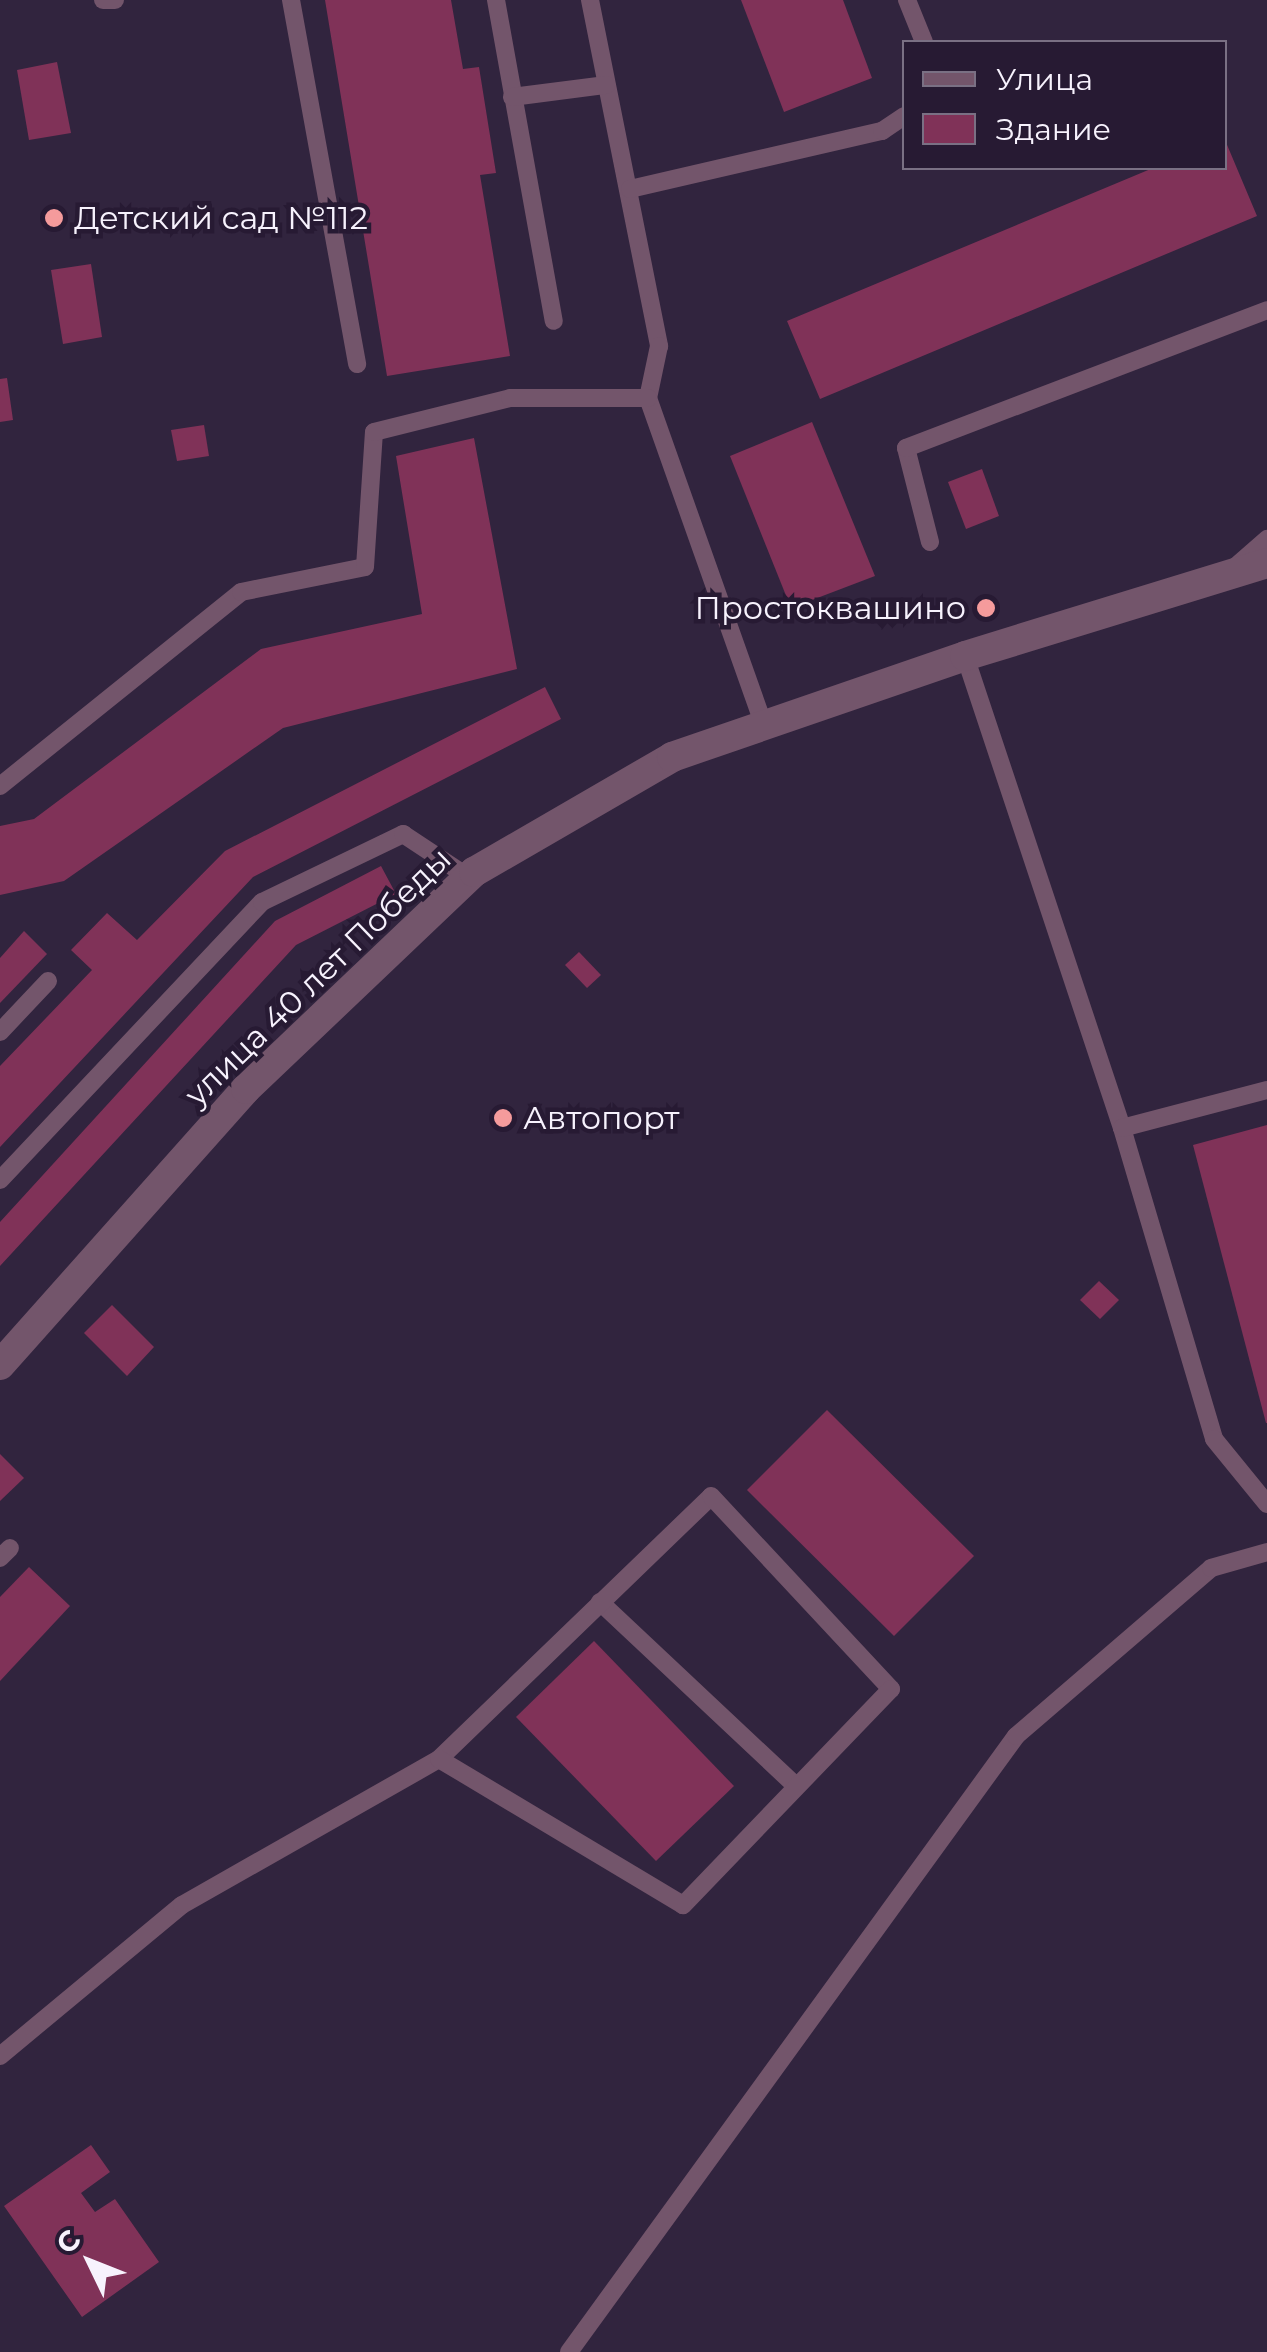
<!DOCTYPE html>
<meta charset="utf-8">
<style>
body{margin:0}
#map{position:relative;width:1267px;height:2352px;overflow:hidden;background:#31243e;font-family:Montserrat,sans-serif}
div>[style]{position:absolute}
.building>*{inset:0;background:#803258}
.service>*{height:18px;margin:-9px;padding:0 9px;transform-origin:9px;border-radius:9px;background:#73556b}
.minor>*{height:30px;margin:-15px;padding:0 15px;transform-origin:15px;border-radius:15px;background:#73556b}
.dots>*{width:28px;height:28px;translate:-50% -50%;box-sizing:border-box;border:5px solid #271a33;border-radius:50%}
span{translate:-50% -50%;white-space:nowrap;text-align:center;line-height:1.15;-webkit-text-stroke:9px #271a33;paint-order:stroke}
.poi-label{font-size:32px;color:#f7f2fd}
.left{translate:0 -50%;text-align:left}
.right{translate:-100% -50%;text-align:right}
.street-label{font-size:32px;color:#f7f2fd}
.legend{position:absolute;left:902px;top:40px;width:325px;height:130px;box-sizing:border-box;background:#271a33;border:2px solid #7a7084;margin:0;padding:12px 18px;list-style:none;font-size:30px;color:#f7f2fd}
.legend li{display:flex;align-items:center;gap:20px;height:50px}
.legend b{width:50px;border:2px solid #7a7084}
.north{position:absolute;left:40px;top:2212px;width:100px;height:100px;-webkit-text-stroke:8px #271a33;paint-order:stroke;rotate:313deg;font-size:28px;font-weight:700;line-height:40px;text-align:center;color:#f7f2fd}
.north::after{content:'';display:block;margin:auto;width:35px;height:45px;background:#f7f2fd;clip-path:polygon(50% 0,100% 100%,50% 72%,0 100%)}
</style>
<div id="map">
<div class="building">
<i style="clip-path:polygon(325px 0,451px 0,463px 69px,479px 67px,496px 173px,480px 175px,510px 356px,387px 376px)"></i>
<i style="clip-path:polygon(741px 0,843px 0,872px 78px,784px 112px)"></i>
<i style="clip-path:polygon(57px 62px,71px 133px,29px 140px,17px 70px)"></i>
<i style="clip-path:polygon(1225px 140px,1257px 216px,820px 399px,787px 321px,1153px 168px,1224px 168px)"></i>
<i style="clip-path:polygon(91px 264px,102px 337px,63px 344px,51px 270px)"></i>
<i style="clip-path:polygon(7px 378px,13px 420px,0 422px,0 379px)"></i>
<i style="clip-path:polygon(812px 422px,875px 576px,791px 608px,730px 456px)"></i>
<i style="clip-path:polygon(204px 425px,209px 456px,177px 461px,171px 430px)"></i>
<i style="clip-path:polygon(474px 438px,517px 669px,283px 728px,64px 881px,0 895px,0 826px,34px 819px,261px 649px,422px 614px,396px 456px)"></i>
<i style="clip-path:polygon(982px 469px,999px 516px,966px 529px,948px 482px)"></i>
<i style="clip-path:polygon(545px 687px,561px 719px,253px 877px,0 1147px,0 1066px,92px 970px,71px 950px,107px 913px,137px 940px,225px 851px)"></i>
<i style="clip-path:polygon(381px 866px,396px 894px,296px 945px,0 1266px,0 1222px,275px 921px)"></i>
<i style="clip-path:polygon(24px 931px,47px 954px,0 1003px,0 958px)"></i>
<i style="clip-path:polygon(579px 952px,601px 975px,587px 988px,565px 965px)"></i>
<i style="clip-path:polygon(1267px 1125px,1267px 1423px,1266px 1423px,1193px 1145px)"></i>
<i style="clip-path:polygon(1099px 1281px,1119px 1300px,1100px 1319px,1080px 1300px)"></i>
<i style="clip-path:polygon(112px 1305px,154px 1347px,127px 1376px,84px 1333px)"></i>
<i style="clip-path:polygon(827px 1410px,974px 1556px,894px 1636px,747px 1490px)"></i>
<i style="clip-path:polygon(0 1454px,24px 1478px,0 1501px)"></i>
<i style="clip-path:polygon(29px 1567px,70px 1606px,0 1681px,0 1597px)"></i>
<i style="clip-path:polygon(594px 1641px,734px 1786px,656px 1861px,516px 1717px)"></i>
<i style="clip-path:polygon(91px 2145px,110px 2172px,81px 2193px,95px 2212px,115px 2199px,159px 2262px,82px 2317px,4px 2206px)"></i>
</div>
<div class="service">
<i style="left:103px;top:0;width:12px"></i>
<i style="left:291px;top:0;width:370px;rotate:79.7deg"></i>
<i style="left:496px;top:0;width:326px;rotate:79.8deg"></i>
<i style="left:590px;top:0;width:353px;rotate:78.7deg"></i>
<i style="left:659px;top:346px;width:53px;rotate:101.9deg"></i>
<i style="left:648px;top:398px;width:345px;rotate:70.5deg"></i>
<i style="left:907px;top:0;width:45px;rotate:68deg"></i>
<i style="left:512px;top:97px;width:95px;rotate:-7.3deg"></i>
<i style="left:630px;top:189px;width:259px;rotate:-13deg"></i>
<i style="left:882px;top:131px;width:27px;rotate:-34deg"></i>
<i style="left:930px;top:542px;width:97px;rotate:-104.3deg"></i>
<i style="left:906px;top:448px;width:386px;rotate:-20.9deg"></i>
<i style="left:1235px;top:567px;width:43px;rotate:-41.2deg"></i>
<i style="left:965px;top:656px;width:497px;rotate:71.6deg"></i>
<i style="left:1122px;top:1128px;width:324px;rotate:73.5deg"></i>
<i style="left:1214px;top:1439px;width:84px;rotate:50.8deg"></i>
<i style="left:0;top:786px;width:309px;rotate:-38.8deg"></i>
<i style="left:241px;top:592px;width:126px;rotate:-11.4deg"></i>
<i style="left:365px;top:567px;width:135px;rotate:-86.2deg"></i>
<i style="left:374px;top:432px;width:140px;rotate:-14deg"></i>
<i style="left:510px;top:398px;width:138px"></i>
<i style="left:0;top:1032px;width:70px;rotate:-46.7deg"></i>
<i style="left:1122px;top:1128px;width:150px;rotate:-14.7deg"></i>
<i style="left:0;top:1180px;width:382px;rotate:-46.7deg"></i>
<i style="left:262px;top:902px;width:157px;rotate:-25.7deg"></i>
<i style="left:403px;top:834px;width:78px;rotate:33.5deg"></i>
<i style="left:0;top:1558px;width:14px;rotate:-45deg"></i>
<i style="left:600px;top:1602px;width:269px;rotate:43.2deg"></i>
<i style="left:0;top:2056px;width:236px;rotate:-39.7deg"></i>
<i style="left:182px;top:1905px;width:296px;rotate:-29.6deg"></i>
<i style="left:439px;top:1759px;width:378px;rotate:-44deg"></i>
<i style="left:711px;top:1496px;width:264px;rotate:47deg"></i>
<i style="left:891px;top:1689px;width:300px;rotate:133.9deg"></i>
<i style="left:683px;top:1905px;width:284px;rotate:-149.1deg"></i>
<i style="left:569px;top:2352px;width:761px;rotate:-54.03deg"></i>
<i style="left:1016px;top:1736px;width:257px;rotate:-40.7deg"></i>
<i style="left:1211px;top:1568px;width:58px;rotate:-15.9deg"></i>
</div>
<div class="minor">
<i style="left:0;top:1365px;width:370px;rotate:-48.3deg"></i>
<i style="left:246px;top:1089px;width:315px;rotate:-43.6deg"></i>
<i style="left:474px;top:872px;width:229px;rotate:-30.1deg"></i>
<i style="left:672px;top:757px;width:310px;rotate:-19deg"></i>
<i style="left:965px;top:656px;width:316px;rotate:-17.1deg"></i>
</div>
<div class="dots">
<i style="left:54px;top:218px;background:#f59b9c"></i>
<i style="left:986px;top:608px;background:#f59b9c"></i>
<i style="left:503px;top:1118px;background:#f59b9c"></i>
</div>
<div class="poi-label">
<span class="left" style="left:74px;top:218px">Детский сад №112</span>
<span class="right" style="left:966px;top:608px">Простоквашино</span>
<span class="left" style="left:523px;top:1118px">Автопорт</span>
</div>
<div class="street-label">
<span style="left:318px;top:977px;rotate:-44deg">улица 40 лет Победы</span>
</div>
<ul class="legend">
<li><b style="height:12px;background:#73556b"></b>Улица</li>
<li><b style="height:28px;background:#803258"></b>Здание</li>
</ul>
<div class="north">С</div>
</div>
